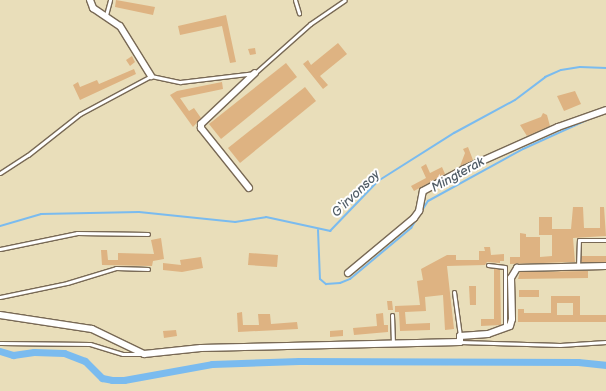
<!DOCTYPE html>
<meta charset="utf-8">
<style>
body{margin:0}
#map{position:relative;width:606px;height:391px;overflow:hidden;background:#e9deba;font-family:"Balsamiq Sans",sans-serif}
div>[style]{position:absolute}
.stream>*{height:2px;margin:-1px;padding:0 1px;transform-origin:1px;border-radius:1px;background:#7abbef}
.canal>*{height:7px;margin:-3.5px;padding:0 3.5px;transform-origin:3.5px;border-radius:3.5px;background:#7abbef}
.building>*{inset:0;background:#deb382}
.roads{filter:drop-shadow(1px 0 #786955) drop-shadow(-1px 0 #786955) drop-shadow(0 1px #786955) drop-shadow(0 -1px #786955)}
.service>*{height:3px;margin:-1.5px;padding:0 1.5px;transform-origin:1.5px;border-radius:1.5px;background:#fff}
.minor>*{height:6px;margin:-3px;padding:0 3px;transform-origin:3px;border-radius:3px;background:#fff}
span{translate:-50% -50%;white-space:nowrap;text-align:center;line-height:1.15;-webkit-text-stroke:4px #fff;paint-order:stroke}
.water-label{font-size:13px;color:#515d67;font-style:italic}
</style>
<div id="map">
<div class="stream">
<i style="left:0;top:226px;width:43px;rotate:-16.3deg"></i>
<i style="left:41px;top:214px;width:98px;rotate:-1.2deg"></i>
<i style="left:139px;top:212px;width:97px;rotate:5.9deg"></i>
<i style="left:235px;top:222px;width:31px;rotate:-9deg"></i>
<i style="left:266px;top:217px;width:66px;rotate:12.3deg"></i>
<i style="left:330px;top:231px;width:69px;rotate:-46.2deg"></i>
<i style="left:378px;top:181px;width:90px;rotate:-32.3deg"></i>
<i style="left:454px;top:133px;width:69px;rotate:-28.4deg"></i>
<i style="left:515px;top:100px;width:38px;rotate:-37deg"></i>
<i style="left:545px;top:77px;width:17px;rotate:-24deg"></i>
<i style="left:561px;top:70px;width:19px;rotate:-9deg"></i>
<i style="left:580px;top:67px;width:26px;rotate:2deg"></i>
<i style="left:318px;top:230px;width:49px;rotate:87.7deg"></i>
<i style="left:320px;top:279px;width:8px;rotate:40deg"></i>
<i style="left:326px;top:284px;width:14px;rotate:-4deg"></i>
<i style="left:340px;top:283px;width:11px;rotate:-22deg"></i>
<i style="left:350px;top:279px;width:80px;rotate:-39.9deg"></i>
<i style="left:411px;top:228px;width:32px;rotate:-58deg"></i>
<i style="left:428px;top:201px;width:108px;rotate:-28.7deg"></i>
<i style="left:523px;top:149px;width:70px;rotate:-24.4deg"></i>
</div>
<div class="canal">
<i style="left:0;top:351px;width:14px;rotate:17deg"></i>
<i style="left:13px;top:355px;width:21px;rotate:-8deg"></i>
<i style="left:34px;top:352px;width:30px;rotate:2deg"></i>
<i style="left:64px;top:353px;width:22px;rotate:21deg"></i>
<i style="left:85px;top:361px;width:24px;rotate:45deg"></i>
<i style="left:102px;top:378px;width:10px;rotate:11deg"></i>
<i style="left:112px;top:380px;width:12px"></i>
<i style="left:124px;top:380px;width:89px;rotate:-10.3deg"></i>
<i style="left:212px;top:364px;width:87px;rotate:-2deg"></i>
<i style="left:299px;top:361px;width:279px;rotate:0.2deg"></i>
<i style="left:578px;top:362px;width:28px;rotate:6deg"></i>
</div>
<div class="building">
<i style="clip-path:polygon(116px 0,155px 7px,153px 15px,115px 7px)"></i>
<i style="clip-path:polygon(226px 15px,236px 62px,230px 63px,222px 26px,180px 35px,178px 26px)"></i>
<i style="clip-path:polygon(338px 43px,347px 54px,320px 76px,328px 85px,323px 89px,303px 64px,308px 60px,311px 65px)"></i>
<i style="clip-path:polygon(255px 48px,256px 54px,250px 55px,248px 49px)"></i>
<i style="clip-path:polygon(132px 56px,135px 62px,130px 66px,126px 60px)"></i>
<i style="clip-path:polygon(286px 63px,297px 77px,221px 139px,209px 124px)"></i>
<i style="clip-path:polygon(134px 69px,136px 74px,80px 100px,73px 85px,78px 82px,80px 87px,97px 80px,99px 84px)"></i>
<i style="clip-path:polygon(222px 82px,223px 89px,180px 98px,189px 111px,194px 108px,201px 118px,193px 127px,170px 95px,177px 91px)"></i>
<i style="clip-path:polygon(305px 87px,316px 101px,240px 163px,228px 148px)"></i>
<i style="clip-path:polygon(575px 91px,581px 104px,564px 111px,557px 96px)"></i>
<i style="clip-path:polygon(543px 113px,547px 115px,550px 126px,527px 136px,520px 125px,541px 117px)"></i>
<i style="clip-path:polygon(468px 147px,473px 160px,460px 166px,465px 153px,463px 149px)"></i>
<i style="clip-path:polygon(426px 164px,430px 173px,442px 167px,445px 174px,414px 191px,411px 186px,426px 178px,421px 167px)"></i>
<i style="clip-path:polygon(573px 207px,583px 207px,584px 228px,600px 228px,600px 207px,604px 207px,606px 236px,573px 238px,575px 262px,510px 264px,510px 257px,520px 257px,520px 233px,526px 234px,526px 237px,540px 237px,540px 257px,552px 256px,552px 235px,539px 235px,539px 217px,552px 217px,552px 229px,571px 229px)"></i>
<i style="clip-path:polygon(161px 238px,164px 259px,153px 261px,152px 266px,102px 265px,101px 250px,107px 250px,108px 260px,118px 260px,118px 253px,154px 254px,151px 240px)"></i>
<i style="clip-path:polygon(484px 247px,490px 247px,491px 255px,504px 254px,504px 261px,500px 261px,500px 263px,487px 262px,485px 265px,447px 266px,454px 329px,445px 330px,443px 295px,425px 297px,426px 311px,405px 312px,406px 324px,430px 323px,430px 330px,400px 331px,399px 312px,395px 312px,395px 306px,420px 305px,417px 281px,423px 280px,421px 269px,447px 255px,456px 255px,456px 260px,479px 260px,479px 251px,485px 251px)"></i>
<i style="clip-path:polygon(249px 253px,278px 255px,277px 267px,248px 265px)"></i>
<i style="clip-path:polygon(581px 256px,606px 256px,606px 262px,581px 262px)"></i>
<i style="clip-path:polygon(201px 257px,203px 268px,182px 272px,163px 270px,163px 263px,181px 265px,180px 260px)"></i>
<i style="clip-path:polygon(494px 269px,500px 269px,501px 325px,481px 326px,481px 319px,494px 319px)"></i>
<i style="clip-path:polygon(588px 271px,588px 278px,518px 279px,520px 272px)"></i>
<i style="clip-path:polygon(469px 286px,476px 286px,476px 305px,470px 305px)"></i>
<i style="clip-path:polygon(519px 290px,539px 290px,539px 297px,519px 297px)"></i>
<i style="clip-path:polygon(evenodd,551px 296px,580px 296px,580px 315px,606px 315px,606px 322px,518px 322px,518px 309px,524px 309px,524px 313px,551px 313px,551px 296px,557px 303px,573px 303px,573px 315px,557px 315px,557px 303px)"></i>
<i style="clip-path:polygon(387px 301px,392px 301px,393px 310px,388px 310px)"></i>
<i style="clip-path:polygon(242px 312px,243px 325px,259px 325px,258px 314px,270px 314px,271px 324px,297px 322px,298px 329px,238px 332px,237px 313px)"></i>
<i style="clip-path:polygon(383px 313px,384px 325px,388px 325px,388px 332px,354px 335px,353px 328px,377px 326px,376px 314px)"></i>
<i style="clip-path:polygon(176px 330px,177px 336px,164px 338px,163px 331px)"></i>
<i style="clip-path:polygon(343px 330px,343px 336px,330px 337px,330px 331px)"></i>
</div>
<div class="roads">
<div class="service">
<i style="left:295px;top:0;width:14px;rotate:73deg"></i>
<i style="left:106px;top:15px;width:16px;rotate:-75deg"></i>
<i style="left:0;top:173px;width:33px;rotate:-33deg"></i>
<i style="left:28px;top:155px;width:66px;rotate:-38.3deg"></i>
<i style="left:80px;top:114px;width:81px;rotate:-28.2deg"></i>
<i style="left:151px;top:76px;width:30px;rotate:12deg"></i>
<i style="left:180px;top:82px;width:76px;rotate:-6.8deg"></i>
<i style="left:255px;top:73px;width:74px;rotate:-41.7deg"></i>
<i style="left:310px;top:24px;width:42px;rotate:-34.4deg"></i>
<i style="left:0;top:249px;width:79px;rotate:-11.7deg"></i>
<i style="left:77px;top:233px;width:71px;rotate:0.8deg"></i>
<i style="left:488px;top:265px;width:17px;rotate:7deg"></i>
<i style="left:505px;top:267px;width:61px;rotate:90deg"></i>
<i style="left:578px;top:267px;width:27px;rotate:-88deg"></i>
<i style="left:579px;top:240px;width:27px"></i>
<i style="left:454px;top:292px;width:44px;rotate:82.2deg"></i>
<i style="left:0;top:297px;width:68px;rotate:-11.8deg"></i>
<i style="left:67px;top:283px;width:51px;rotate:-17deg"></i>
<i style="left:116px;top:268px;width:32px;rotate:2deg"></i>
<i style="left:392px;top:315px;width:28px;rotate:88deg"></i>
<i style="left:460px;top:342px;width:100px;rotate:1.7deg"></i>
<i style="left:560px;top:345px;width:46px;rotate:-3.7deg"></i>
<i style="left:0;top:343px;width:90px;rotate:0.6deg"></i>
<i style="left:90px;top:344px;width:34px;rotate:17deg"></i>
<i style="left:123px;top:354px;width:17px"></i>
</div>
<div class="minor">
<i style="left:90px;top:0;width:9px;rotate:69deg"></i>
<i style="left:93px;top:8px;width:32px;rotate:34deg"></i>
<i style="left:120px;top:26px;width:59px;rotate:58.2deg"></i>
<i style="left:249px;top:188px;width:77px;rotate:-128.7deg"></i>
<i style="left:201px;top:128px;width:4px;rotate:-90deg"></i>
<i style="left:201px;top:124px;width:74px;rotate:-43.4deg"></i>
<i style="left:348px;top:273px;width:86px;rotate:-39.8deg"></i>
<i style="left:414px;top:218px;width:9px;rotate:-54deg"></i>
<i style="left:419px;top:211px;width:20px;rotate:-79deg"></i>
<i style="left:423px;top:191px;width:47px;rotate:-28.2deg"></i>
<i style="left:464px;top:169px;width:103px;rotate:-24.1deg"></i>
<i style="left:558px;top:127px;width:51px;rotate:-19.5deg"></i>
<i style="left:0;top:315px;width:93px;rotate:8.7deg"></i>
<i style="left:92px;top:329px;width:58px;rotate:25.7deg"></i>
<i style="left:144px;top:354px;width:57px;rotate:-6deg"></i>
<i style="left:201px;top:348px;width:259px;rotate:-1.3deg"></i>
<i style="left:460px;top:342px;width:6px;rotate:-90deg"></i>
<i style="left:460px;top:336px;width:28px;rotate:-4deg"></i>
<i style="left:488px;top:334px;width:23px;rotate:-20deg"></i>
<i style="left:510px;top:326px;width:7px;rotate:-74deg"></i>
<i style="left:512px;top:319px;width:41px;rotate:-91.4deg"></i>
<i style="left:511px;top:278px;width:12px;rotate:-59deg"></i>
<i style="left:517px;top:268px;width:89px;rotate:-1.3deg"></i>
</div>
</div>
<div class="water-label">
<span style="left:458px;top:175px;rotate:-29deg">Mingterak</span>
<span style="left:356px;top:194px;rotate:-44deg">G‘irvonsoy</span>
</div>
</div>
